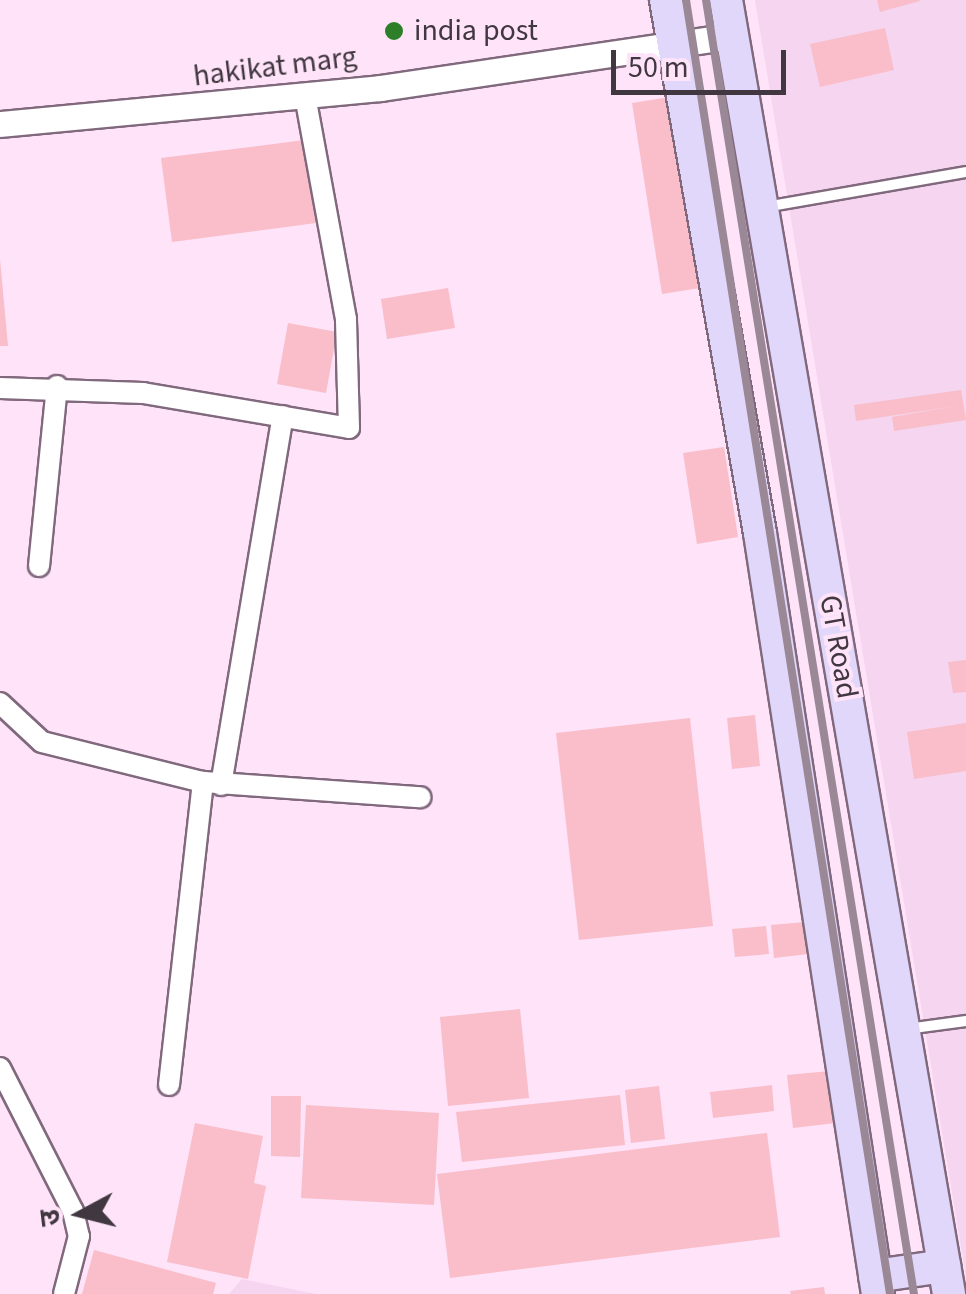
<!DOCTYPE html>
<meta charset="utf-8">
<style>
body{margin:0}
#map{position:relative;width:966px;height:1294px;overflow:hidden;background:#fee3f9;font-family:"Source Sans 3","Noto Sans Devanagari",sans-serif}
div>[style]{position:absolute}
.built>*{inset:0;background:#f5d5ef}
.building>*{inset:0;background:#f9bec9}
.roads{filter:drop-shadow(2px 0 #81697d) drop-shadow(-2px 0 #81697d) drop-shadow(0 2px #81697d) drop-shadow(0 -2px #81697d)}
.service>*{height:10px;margin:-5px;padding:0 5px;transform-origin:5px;border-radius:5px;background:#fff}
.minor>*{height:20px;margin:-10px;padding:0 10px;transform-origin:10px;border-radius:10px;background:#fff}
.tertiary>*{height:25px;margin:-12.5px;padding:0 12.5px;transform-origin:12.5px;border-radius:12.5px;background:#fff}
.trunk>*{height:32px;margin:-16px;padding:0 16px;transform-origin:16px;border-radius:16px;background:#e0d7fa}
.rail>*{height:8px;margin:-4px;padding:0 4px;transform-origin:4px;border-radius:4px;background:#9a8897}
.dots>*{width:28px;height:28px;translate:-50% -50%;box-sizing:border-box;border:5px solid #fee3f9;border-radius:50%}
span{translate:-50% -50%;white-space:nowrap;text-align:center;line-height:1.15;-webkit-text-stroke:8px #fee3f9;paint-order:stroke}
.poi-label{font-size:30px;color:#413740}
.left{translate:0 -50%;text-align:left}
.street-label{font-size:30px;color:#413740}
.north{position:absolute;left:30px;top:1164px;width:100px;height:100px;-webkit-text-stroke:8px #fee3f9;paint-order:stroke;rotate:263deg;font-size:28px;font-weight:700;line-height:40px;text-align:center;color:#413740}
.north::after{content:'';display:block;margin:auto;width:35px;height:45px;background:#413740;clip-path:polygon(50% 0,100% 100%,50% 72%,0 100%)}
.scale{position:absolute;left:611px;top:50px;width:175px;height:45px;box-sizing:border-box;border:5px solid #413740;border-top:0;padding-left:12px;font-size:30px;line-height:35px;white-space:nowrap;color:#413740;-webkit-text-stroke:8px #fee3f9;paint-order:stroke}
</style>
<div id="map">
<div class="built">
<i style="clip-path:polygon(755px 0,966px 0,966px 1277px,826px 431px)"></i>
<i style="clip-path:polygon(242px 1279px,316px 1294px,229px 1294px)"></i>
</div>
<div class="building">
<i style="clip-path:polygon(877px 0,919px 0,920px 1px,880px 12px)"></i>
<i style="clip-path:polygon(885px 28px,894px 70px,820px 87px,810px 44px)"></i>
<i style="clip-path:polygon(670px 97px,700px 288px,662px 294px,632px 103px)"></i>
<i style="clip-path:polygon(305px 140px,316px 223px,172px 242px,161px 158px)"></i>
<i style="clip-path:polygon(0 259px,8px 346px,0 346px)"></i>
<i style="clip-path:polygon(448px 288px,455px 328px,387px 339px,381px 299px)"></i>
<i style="clip-path:polygon(288px 323px,337px 332px,326px 393px,277px 384px)"></i>
<i style="clip-path:polygon(961px 390px,966px 420px,894px 431px,892px 417px,956px 406px,856px 421px,854px 405px)"></i>
<i style="clip-path:polygon(724px 447px,738px 537px,697px 544px,683px 453px)"></i>
<i style="clip-path:polygon(966px 660px,966px 692px,953px 693px,948px 662px)"></i>
<i style="clip-path:polygon(755px 715px,760px 766px,732px 769px,727px 718px)"></i>
<i style="clip-path:polygon(690px 718px,713px 926px,579px 940px,556px 733px)"></i>
<i style="clip-path:polygon(966px 723px,966px 771px,914px 779px,907px 732px)"></i>
<i style="clip-path:polygon(805px 922px,808px 954px,774px 958px,771px 925px)"></i>
<i style="clip-path:polygon(766px 926px,769px 954px,735px 957px,732px 929px)"></i>
<i style="clip-path:polygon(520px 1009px,529px 1098px,448px 1106px,440px 1017px)"></i>
<i style="clip-path:polygon(830px 1071px,836px 1123px,793px 1128px,787px 1075px)"></i>
<i style="clip-path:polygon(772px 1085px,774px 1111px,713px 1118px,710px 1092px)"></i>
<i style="clip-path:polygon(659px 1086px,665px 1139px,631px 1143px,625px 1090px)"></i>
<i style="clip-path:polygon(620px 1095px,625px 1145px,462px 1162px,456px 1112px)"></i>
<i style="clip-path:polygon(271px 1096px,301px 1096px,300px 1157px,271px 1156px)"></i>
<i style="clip-path:polygon(306px 1105px,439px 1113px,434px 1205px,301px 1198px)"></i>
<i style="clip-path:polygon(195px 1123px,263px 1136px,254px 1183px,266px 1186px,248px 1279px,167px 1262px)"></i>
<i style="clip-path:polygon(767px 1133px,780px 1237px,450px 1278px,437px 1174px)"></i>
<i style="clip-path:polygon(94px 1250px,216px 1283px,213px 1294px,82px 1294px)"></i>
<i style="clip-path:polygon(824px 1287px,825px 1294px,791px 1294px,790px 1291px)"></i>
</div>
<div class="roads">
<div class="service">
<i style="left:765px;top:207px;width:204px;rotate:-9.9deg"></i>
<i style="left:907px;top:1029px;width:60px;rotate:-7.7deg"></i>
</div>
<div class="minor">
<i style="left:0;top:388px;width:143px;rotate:2deg"></i>
<i style="left:143px;top:393px;width:209px;rotate:9.6deg"></i>
<i style="left:349px;top:428px;width:109px;rotate:-91.6deg"></i>
<i style="left:346px;top:319px;width:227px;rotate:-100.4deg"></i>
<i style="left:39px;top:566px;width:181px;rotate:-84.3deg"></i>
<i style="left:0;top:703px;width:57px;rotate:42.9deg"></i>
<i style="left:42px;top:742px;width:166px;rotate:14deg"></i>
<i style="left:203px;top:782px;width:218px;rotate:4deg"></i>
<i style="left:221px;top:785px;width:374px;rotate:-80.5deg"></i>
<i style="left:0;top:1068px;width:161px;rotate:63deg"></i>
<i style="left:73px;top:1211px;width:26px;rotate:77deg"></i>
<i style="left:79px;top:1236px;width:60px;rotate:104.5deg"></i>
<i style="left:169px;top:1085px;width:305px;rotate:-83.6deg"></i>
</div>
<div class="tertiary">
<i style="left:0;top:124px;width:382px;rotate:-5.4deg"></i>
<i style="left:380px;top:88px;width:356px;rotate:-8.4deg"></i>
</div>
<div class="trunk">
<i style="left:666px;top:0;width:541px;rotate:80deg"></i>
<i style="left:760px;top:533px;width:770px;rotate:81.19deg"></i>
<i style="left:726px;top:0;width:1313px;rotate:80.22deg"></i>
<i style="left:875px;top:1276px;width:70px;rotate:-8.2deg"></i>
</div>
</div>
<div class="rail">
<i style="left:686px;top:0;width:1310px;rotate:81.04deg"></i>
<i style="left:706px;top:0;width:1311px;rotate:80.87deg"></i>
</div>
<div class="dots">
<i style="left:394px;top:31px;background:#2d7e29"></i>
</div>
<div class="poi-label">
<span class="left" style="left:414px;top:31px">india post</span>
</div>
<div class="street-label">
<span style="left:275px;top:67px;rotate:-7deg">hakikat marg</span>
<span style="left:838px;top:647px;rotate:80deg">GT Road</span>
</div>
<div class="north">उ</div>
<div class="scale">50 m</div>
</div>
